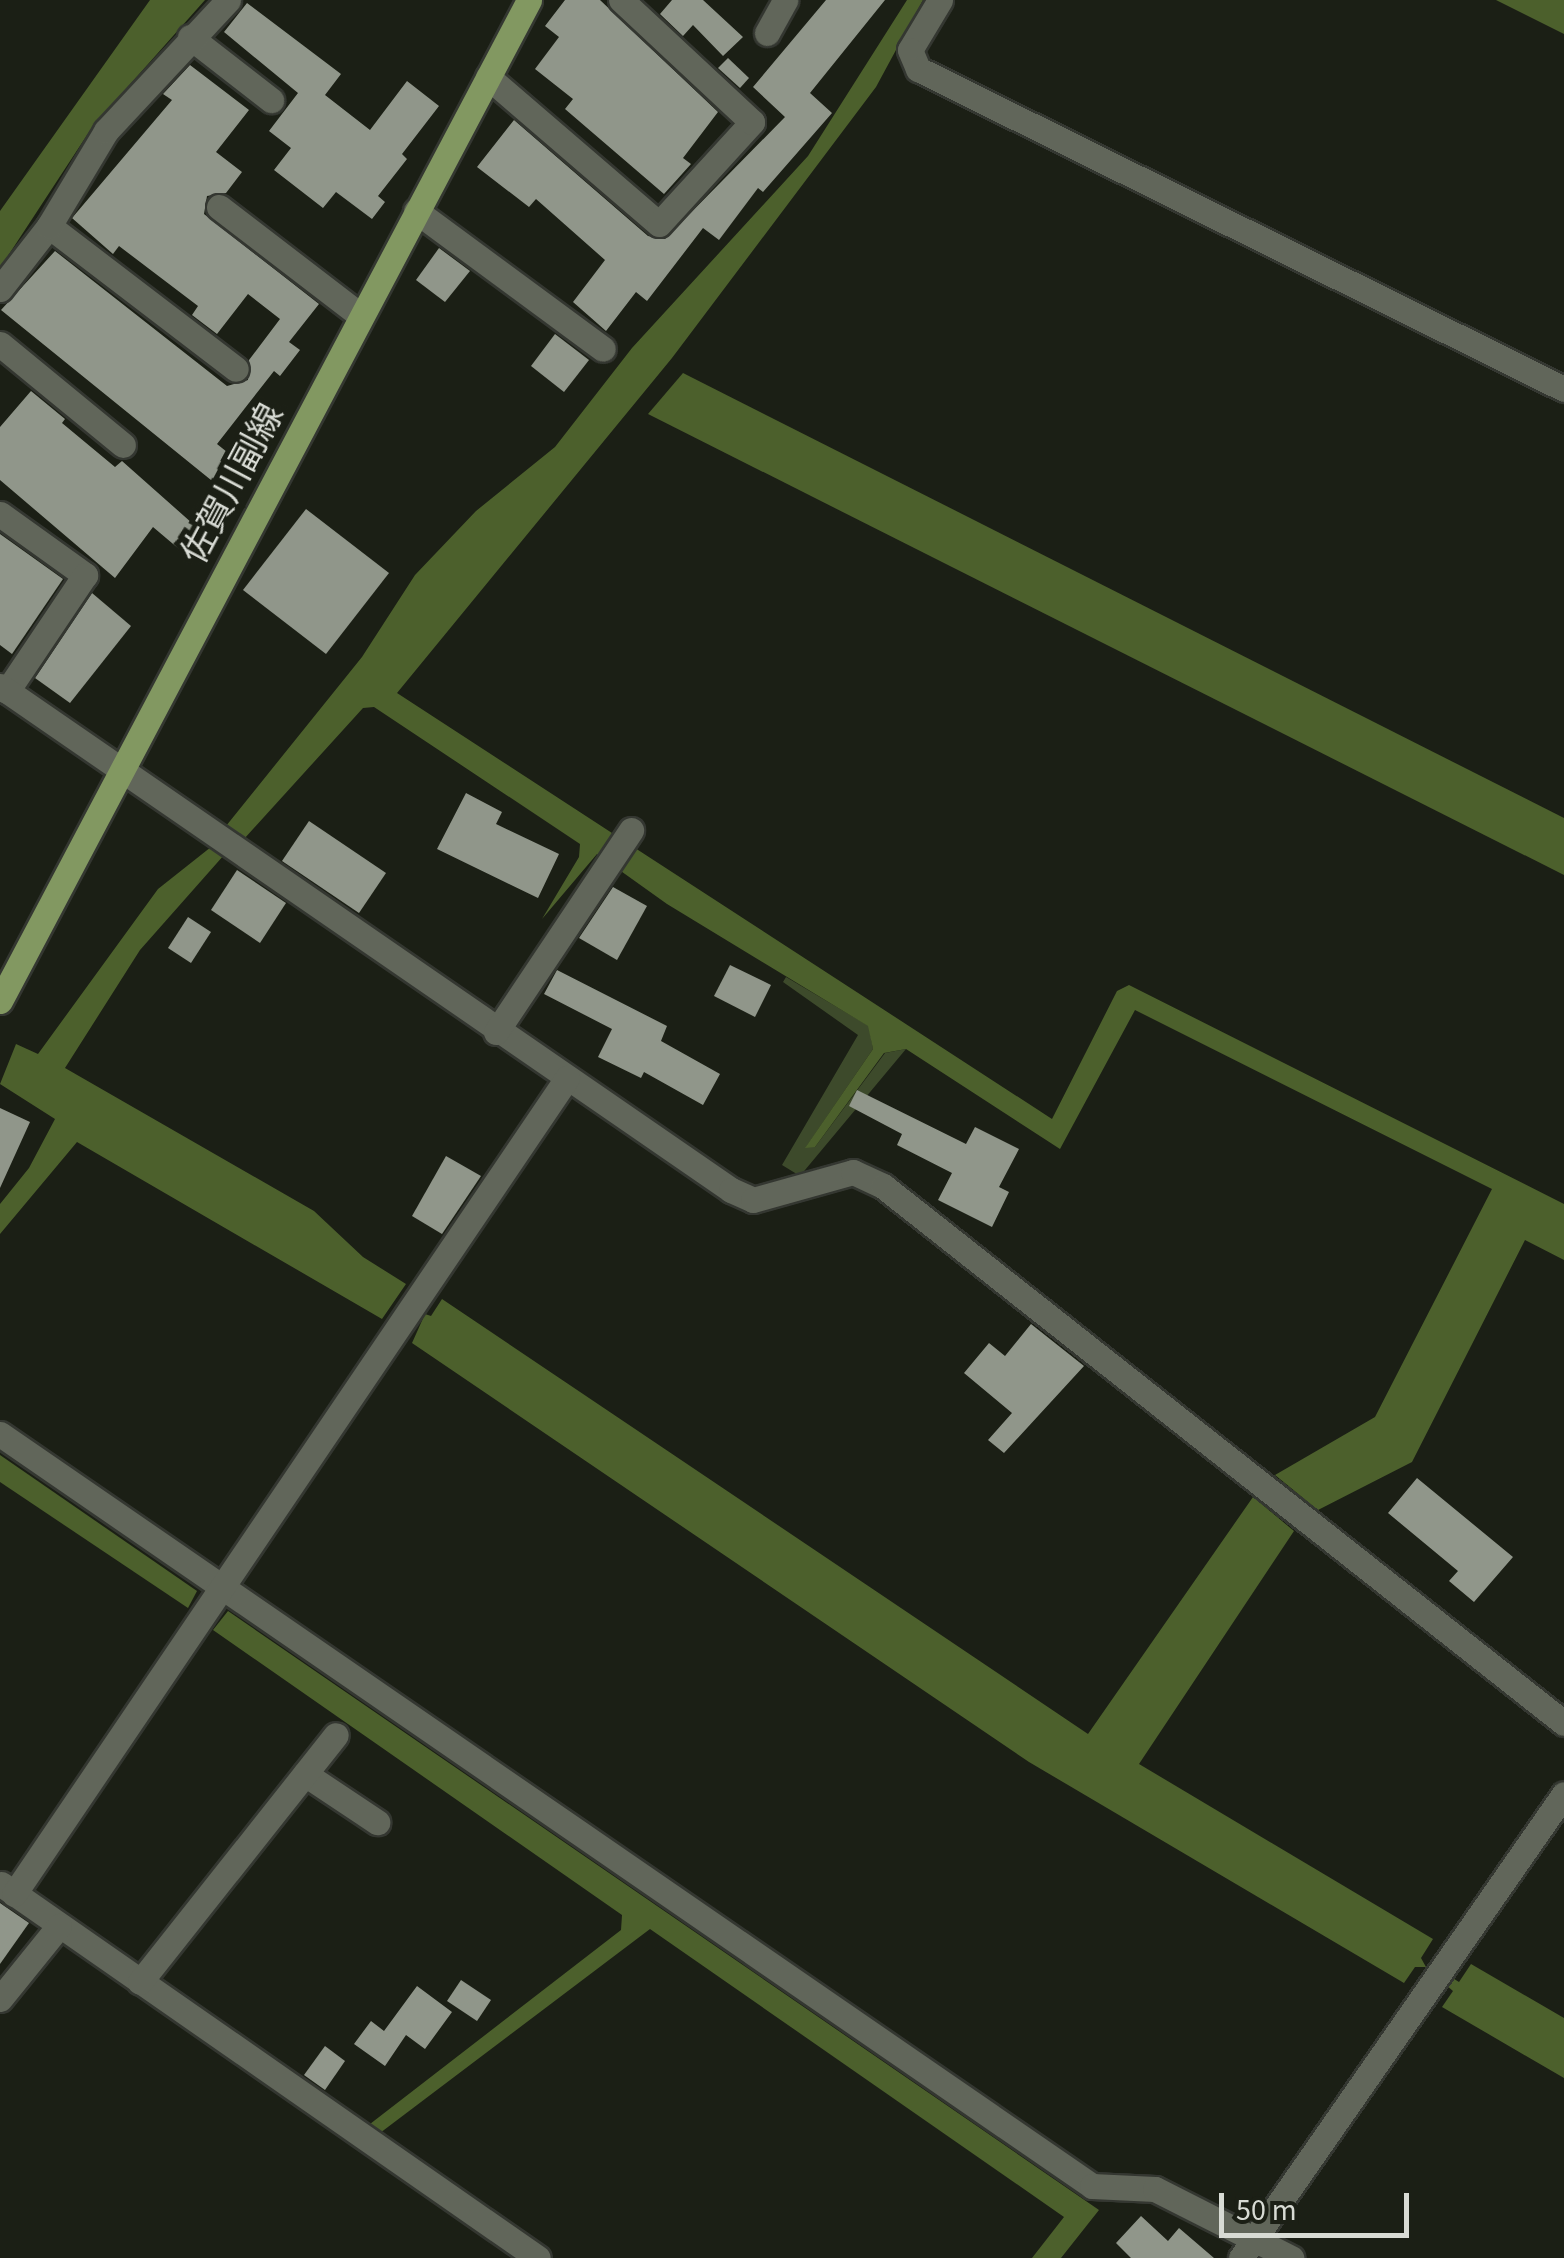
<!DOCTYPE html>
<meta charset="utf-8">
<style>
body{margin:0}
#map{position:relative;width:1564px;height:2258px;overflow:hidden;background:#1b1f15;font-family:"Source Sans 3","Noto Sans JP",sans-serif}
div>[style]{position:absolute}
.green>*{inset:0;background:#3d4a2b}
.water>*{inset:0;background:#4c602c}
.building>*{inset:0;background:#90968a}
.roads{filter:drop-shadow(2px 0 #343731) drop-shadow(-2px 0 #343731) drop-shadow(0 2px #343731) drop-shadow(0 -2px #343731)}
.street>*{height:25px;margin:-12.5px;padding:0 12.5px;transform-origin:12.5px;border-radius:12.5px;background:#61665a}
.primary>*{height:25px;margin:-12.5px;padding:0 12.5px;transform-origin:12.5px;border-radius:12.5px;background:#829861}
span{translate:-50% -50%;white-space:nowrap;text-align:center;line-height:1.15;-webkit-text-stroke:10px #1b1f15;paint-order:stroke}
.street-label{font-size:35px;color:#d8dbd4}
.scale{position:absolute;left:1219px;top:2193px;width:190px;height:45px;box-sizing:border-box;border:5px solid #d8dbd4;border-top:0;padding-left:12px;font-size:30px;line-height:35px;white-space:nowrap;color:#d8dbd4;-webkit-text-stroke:8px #1b1f15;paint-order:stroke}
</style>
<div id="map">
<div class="green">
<i style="clip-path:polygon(786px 977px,869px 1026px,873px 1049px,806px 1147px,815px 1147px,885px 1053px,906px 1049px,800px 1176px,782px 1165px,858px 1035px,783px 982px)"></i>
</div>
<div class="water">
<i style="clip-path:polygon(150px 0,205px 0,93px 126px,0 268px,0 211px)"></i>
<i style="clip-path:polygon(907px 0,923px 0,876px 87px,672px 358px,397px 693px,612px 833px,608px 841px,630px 855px,635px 848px,1052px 1119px,1117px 991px,1129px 985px,1564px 1204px,1564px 1260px,1525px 1240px,1412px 1462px,1318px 1510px,1275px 1475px,1375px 1417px,1492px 1189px,1135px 1010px,1060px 1149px,906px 1049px,884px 1053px,815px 1147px,805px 1148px,873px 1049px,868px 1026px,667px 904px,597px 854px,542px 919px,579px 857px,580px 844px,374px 707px,363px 708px,244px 839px,226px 826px,362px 657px,415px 575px,476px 511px,555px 447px,632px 348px,808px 156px)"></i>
<i style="clip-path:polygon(1496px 0,1564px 0,1564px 34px)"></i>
<i style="clip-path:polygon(683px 373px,1564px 818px,1564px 875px,648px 414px)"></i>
<i style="clip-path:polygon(211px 847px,224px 855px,140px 950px,65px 1068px,314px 1211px,363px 1257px,406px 1284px,382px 1319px,77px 1142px,0 1234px,0 1204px,29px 1168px,55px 1119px,0 1084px,16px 1044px,38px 1054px,158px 889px)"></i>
<i style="clip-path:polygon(442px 1299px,1088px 1734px,1253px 1497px,1294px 1531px,1139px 1764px,1433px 1939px,1421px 1958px,1426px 1967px,1415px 1967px,1404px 1983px,1029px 1762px,412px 1343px,425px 1314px,431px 1316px)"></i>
<i style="clip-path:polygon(0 1455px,197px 1591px,188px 1608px,0 1482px)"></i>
<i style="clip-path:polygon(228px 1611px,1099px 2210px,1061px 2258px,1032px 2258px,1064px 2217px,650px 1929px,380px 2133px,370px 2124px,621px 1930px,622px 1915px,213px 1630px)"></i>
<i style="clip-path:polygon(1471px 1964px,1564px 2018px,1564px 2078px,1442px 2007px,1453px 1991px,1446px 1985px,1451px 1977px,1459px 1982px)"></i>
</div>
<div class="building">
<i style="clip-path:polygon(565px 0,600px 0,718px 112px,683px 158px,691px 164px,664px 194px,565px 109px,573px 99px,535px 69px,559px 37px,545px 26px)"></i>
<i style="clip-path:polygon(672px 0,703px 0,743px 37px,723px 56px,693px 25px,683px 36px,660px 14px)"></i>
<i style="clip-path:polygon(826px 0,885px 0,810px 93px,832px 113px,763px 192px,758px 188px,719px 240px,703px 228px,647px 301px,636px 292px,606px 331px,573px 302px,605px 260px,536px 199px,529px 207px,477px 167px,514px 120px,648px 236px,665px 239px,785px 117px,753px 87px)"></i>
<i style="clip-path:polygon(247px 3px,341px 74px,325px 95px,370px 130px,407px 81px,439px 106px,402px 154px,407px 159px,378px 196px,385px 202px,372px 219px,336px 192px,323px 208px,274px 170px,291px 148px,269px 131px,298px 93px,224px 32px)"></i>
<i style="clip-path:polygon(728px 58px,749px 78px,740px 88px,718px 68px)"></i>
<i style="clip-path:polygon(190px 65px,249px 110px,216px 152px,242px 172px,226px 193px,207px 196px,204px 214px,319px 304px,289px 342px,300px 350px,280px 376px,274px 371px,217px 444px,247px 468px,227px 493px,1px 310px,55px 251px,227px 386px,248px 380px,249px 360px,280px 319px,248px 294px,217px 334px,192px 315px,198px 306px,119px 246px,113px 254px,72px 218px,172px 100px,163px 94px)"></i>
<i style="clip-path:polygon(439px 248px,470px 271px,445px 302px,416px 280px)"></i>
<i style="clip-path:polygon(555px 334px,589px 360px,564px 392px,531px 366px)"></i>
<i style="clip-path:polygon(31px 391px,65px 419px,62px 423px,115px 467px,122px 461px,210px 539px,192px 560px,153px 527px,115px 578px,0 480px,0 427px)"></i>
<i style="clip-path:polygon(306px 509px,389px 573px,326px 654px,243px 590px)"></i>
<i style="clip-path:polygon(0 534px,63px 579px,12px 654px,0 645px)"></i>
<i style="clip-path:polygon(92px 593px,131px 626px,70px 703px,35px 678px)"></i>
<i style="clip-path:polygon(466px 793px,502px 812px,496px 824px,559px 854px,538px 898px,437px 849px)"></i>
<i style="clip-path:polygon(309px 821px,386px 873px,359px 913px,282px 861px)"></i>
<i style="clip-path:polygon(237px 870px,286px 903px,260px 943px,211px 910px)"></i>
<i style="clip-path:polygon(613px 887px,647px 906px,617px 960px,579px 938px)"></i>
<i style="clip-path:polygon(188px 917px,211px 932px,191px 963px,168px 948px)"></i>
<i style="clip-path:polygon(730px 965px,771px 985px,755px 1017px,714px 996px)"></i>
<i style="clip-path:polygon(557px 970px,667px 1026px,661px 1041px,720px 1074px,703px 1105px,644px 1072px,641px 1078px,598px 1057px,612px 1029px,544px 994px)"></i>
<i style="clip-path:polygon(857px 1090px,966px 1144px,975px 1127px,1019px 1149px,999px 1187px,1009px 1192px,992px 1227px,938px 1200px,952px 1173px,897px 1145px,902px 1134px,849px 1106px)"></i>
<i style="clip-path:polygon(0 1108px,30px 1122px,0 1188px)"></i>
<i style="clip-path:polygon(446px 1156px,481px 1176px,442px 1234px,412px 1216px)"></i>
<i style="clip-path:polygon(1031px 1324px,1084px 1366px,1004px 1453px,988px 1440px,1012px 1413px,964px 1373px,989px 1343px,1005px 1356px)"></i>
<i style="clip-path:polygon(1417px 1478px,1513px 1557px,1474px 1602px,1449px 1581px,1458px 1571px,1388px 1513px)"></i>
<i style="clip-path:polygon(0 1903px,29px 1923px,0 1964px)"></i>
<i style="clip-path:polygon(461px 1980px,491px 2000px,477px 2021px,447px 2001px)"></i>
<i style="clip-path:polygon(417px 1986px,452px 2012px,425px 2049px,406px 2035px,385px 2066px,354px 2044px,371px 2021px,384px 2031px)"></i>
<i style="clip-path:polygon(325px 2046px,345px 2061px,325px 2090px,304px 2075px)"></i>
<i style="clip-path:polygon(1141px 2216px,1168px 2241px,1179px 2228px,1214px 2258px,1131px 2258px,1116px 2243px)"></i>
</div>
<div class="roads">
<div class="street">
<i style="left:940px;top:0;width:58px;rotate:121deg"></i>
<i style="left:910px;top:50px;width:21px;rotate:67deg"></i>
<i style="left:918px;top:69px;width:721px;rotate:26.35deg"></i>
<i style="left:767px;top:33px;width:38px;rotate:-61deg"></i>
<i style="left:190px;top:37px;width:103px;rotate:37.9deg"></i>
<i style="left:488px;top:77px;width:225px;rotate:40.7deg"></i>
<i style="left:659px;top:224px;width:138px;rotate:-47.6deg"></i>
<i style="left:752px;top:122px;width:179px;rotate:-137deg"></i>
<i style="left:219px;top:207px;width:179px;rotate:37.5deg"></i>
<i style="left:416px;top:211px;width:232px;rotate:36.4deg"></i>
<i style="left:49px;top:226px;width:235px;rotate:37.4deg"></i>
<i style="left:0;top:289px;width:80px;rotate:-52.1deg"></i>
<i style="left:49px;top:226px;width:111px;rotate:-59deg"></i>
<i style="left:106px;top:131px;width:179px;rotate:-47deg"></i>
<i style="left:0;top:344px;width:159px;rotate:39.4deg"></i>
<i style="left:0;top:514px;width:105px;rotate:35.7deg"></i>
<i style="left:85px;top:575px;width:140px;rotate:123.9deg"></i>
<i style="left:0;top:686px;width:888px;rotate:34.58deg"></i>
<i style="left:731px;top:1190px;width:24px;rotate:24deg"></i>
<i style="left:753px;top:1200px;width:104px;rotate:-15.6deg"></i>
<i style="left:853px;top:1172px;width:33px;rotate:25deg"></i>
<i style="left:883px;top:1186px;width:867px;rotate:38.26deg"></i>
<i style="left:496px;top:1032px;width:243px;rotate:-56.2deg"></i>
<i style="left:0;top:1434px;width:1326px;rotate:34.55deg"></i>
<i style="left:1092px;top:2186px;width:63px;rotate:2.7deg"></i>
<i style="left:1155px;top:2189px;width:153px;rotate:26.9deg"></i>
<i style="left:305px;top:1774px;width:87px;rotate:33.7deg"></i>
<i style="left:1px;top:1884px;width:654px;rotate:34.86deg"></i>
<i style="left:14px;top:1894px;width:986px;rotate:-55.87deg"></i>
<i style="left:140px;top:1982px;width:315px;rotate:-51.6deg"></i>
<i style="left:0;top:1999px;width:94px;rotate:-51.1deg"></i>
<i style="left:1241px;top:2258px;width:565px;rotate:-55.16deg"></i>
</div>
<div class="primary">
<i style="left:0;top:1001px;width:1132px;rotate:-62.14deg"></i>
</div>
</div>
<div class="street-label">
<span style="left:233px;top:484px;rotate:-62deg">佐賀川副線</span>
</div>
<div class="scale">50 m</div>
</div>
